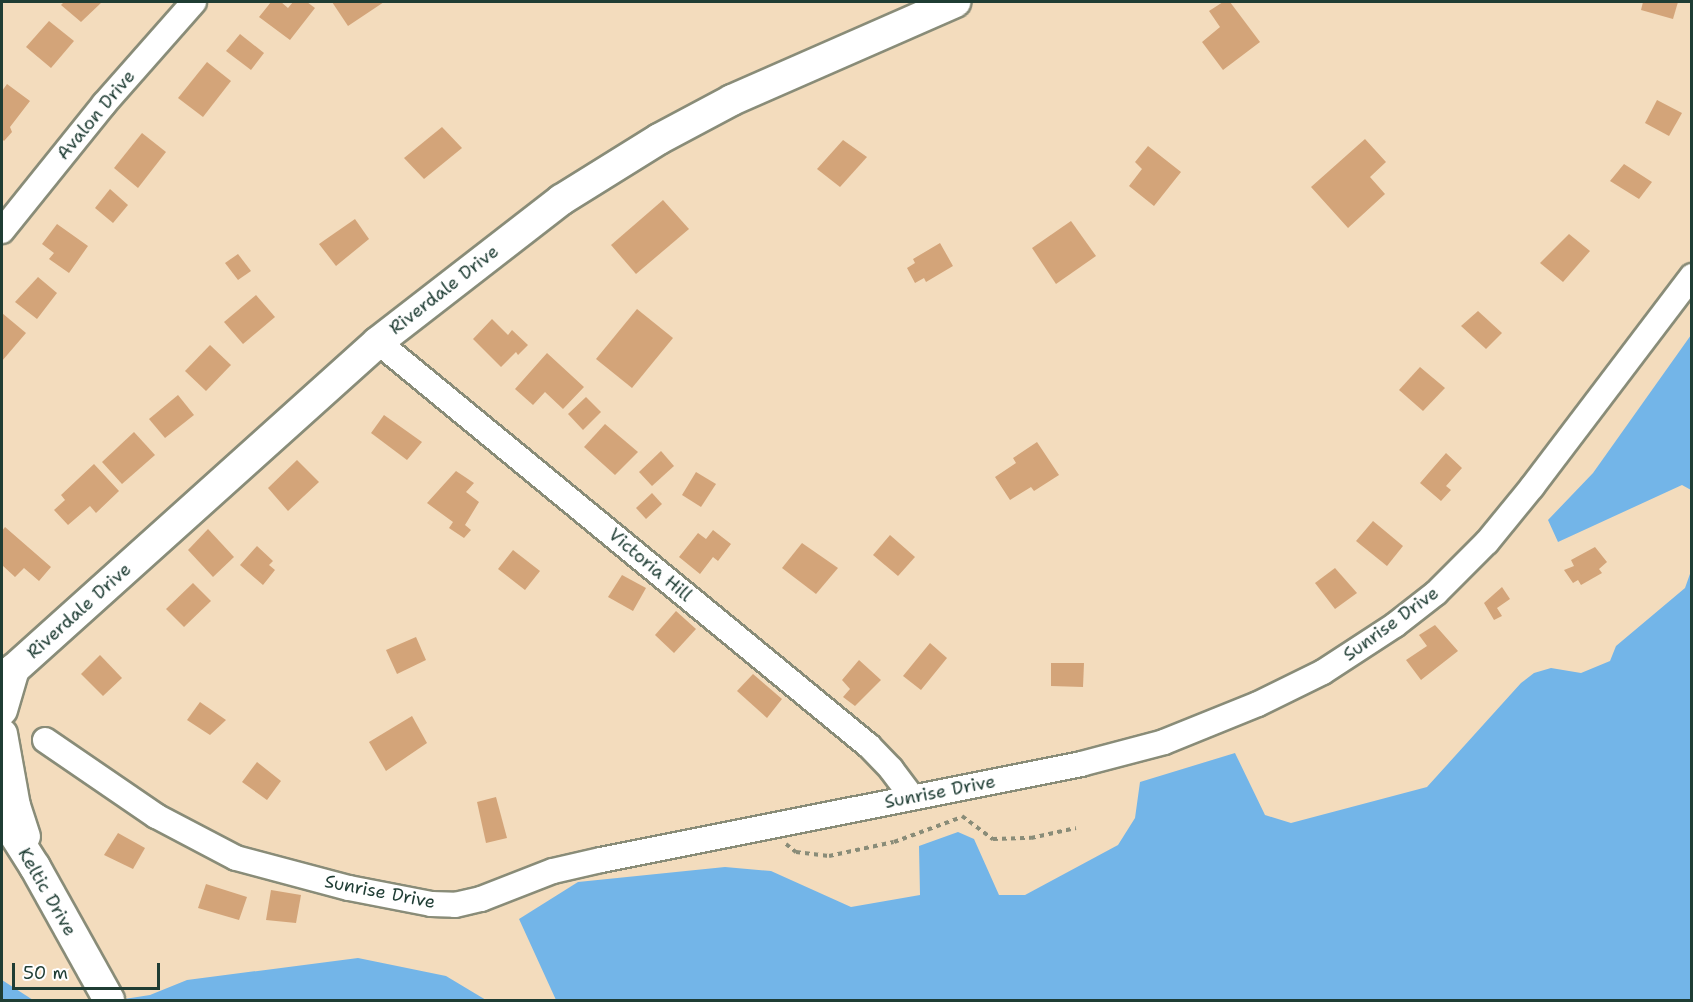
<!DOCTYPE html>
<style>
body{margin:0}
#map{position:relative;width:1693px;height:1002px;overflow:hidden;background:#f3dcbd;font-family:"Shantell Sans",sans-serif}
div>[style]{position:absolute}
.water>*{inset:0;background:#73b5e8}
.building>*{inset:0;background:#d3a479}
.path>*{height:4px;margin-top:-2px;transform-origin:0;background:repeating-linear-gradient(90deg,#898c78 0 4.5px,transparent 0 9px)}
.roads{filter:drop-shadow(2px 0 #898c78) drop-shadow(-2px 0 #898c78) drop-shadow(0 2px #898c78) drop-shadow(0 -2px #898c78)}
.minor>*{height:24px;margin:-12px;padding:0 12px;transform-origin:12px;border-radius:12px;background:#fff}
.major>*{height:30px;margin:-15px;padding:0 15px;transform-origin:15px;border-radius:15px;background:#fff}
span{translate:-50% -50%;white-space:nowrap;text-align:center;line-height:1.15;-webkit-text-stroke:4.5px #fff;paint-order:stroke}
.street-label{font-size:18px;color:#1f3d34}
.frame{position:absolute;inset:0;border:3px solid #1f3d34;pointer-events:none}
.scale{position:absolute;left:12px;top:963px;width:148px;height:27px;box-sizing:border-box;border:3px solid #1f3d34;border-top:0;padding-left:8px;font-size:18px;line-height:21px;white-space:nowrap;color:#1f3d34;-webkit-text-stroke:4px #fff;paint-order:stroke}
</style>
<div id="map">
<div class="water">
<i style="clip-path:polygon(1691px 335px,1691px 490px,1682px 485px,1558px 542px,1548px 520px,1593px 473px)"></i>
<i style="clip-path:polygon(1691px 571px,1691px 1000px,556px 1000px,519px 919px,578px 882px,725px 867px,771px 871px,851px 907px,920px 895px,919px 846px,958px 832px,974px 839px,999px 895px,1025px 895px,1118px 845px,1135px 818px,1140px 782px,1235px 753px,1265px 815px,1291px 823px,1427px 787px,1521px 683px,1534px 673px,1551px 668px,1581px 673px,1610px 661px,1616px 646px,1685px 588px)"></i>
<i style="clip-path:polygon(358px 958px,446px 976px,486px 1000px,118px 1000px,150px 995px,187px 980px)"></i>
<i style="clip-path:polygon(2px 980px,33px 1000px,2px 1000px)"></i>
</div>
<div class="building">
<i style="clip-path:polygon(64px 2px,102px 2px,81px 22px,61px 5px)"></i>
<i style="clip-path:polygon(271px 2px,281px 2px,288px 8px,293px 2px,307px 2px,315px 8px,290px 40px,259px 17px)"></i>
<i style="clip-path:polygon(332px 2px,384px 2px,348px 26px)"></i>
<i style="clip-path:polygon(1223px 2px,1230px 2px,1260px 42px,1223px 70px,1202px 42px,1220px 27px,1209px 11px)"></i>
<i style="clip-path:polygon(1643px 2px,1678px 2px,1673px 19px,1641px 10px)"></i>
<i style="clip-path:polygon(49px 21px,74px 41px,51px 68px,26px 47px)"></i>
<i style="clip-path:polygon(240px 34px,264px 53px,251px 70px,226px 51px)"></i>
<i style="clip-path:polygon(207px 62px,231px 81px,203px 117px,178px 98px)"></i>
<i style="clip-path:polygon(7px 84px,30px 101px,10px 127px,12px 132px,4px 141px,2px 139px,2px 91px)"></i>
<i style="clip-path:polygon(1657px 100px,1682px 113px,1669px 136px,1645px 123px)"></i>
<i style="clip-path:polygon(442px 127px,462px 148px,424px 179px,404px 158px)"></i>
<i style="clip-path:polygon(142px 133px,166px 152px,138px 188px,114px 168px)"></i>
<i style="clip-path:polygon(1365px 139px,1386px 162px,1370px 177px,1385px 194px,1348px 228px,1311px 187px)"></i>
<i style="clip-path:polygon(843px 140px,867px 157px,840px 187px,817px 169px)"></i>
<i style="clip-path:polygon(1148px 146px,1181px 172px,1154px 206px,1129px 186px,1142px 169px,1135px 162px)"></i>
<i style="clip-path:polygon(1624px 164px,1652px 182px,1639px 199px,1610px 181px)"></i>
<i style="clip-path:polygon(110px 189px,128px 205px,113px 223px,95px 208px)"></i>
<i style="clip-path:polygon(663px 200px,689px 229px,636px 274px,611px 245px)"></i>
<i style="clip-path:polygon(355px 219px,369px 239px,336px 266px,319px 244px)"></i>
<i style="clip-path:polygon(1071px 221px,1096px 256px,1056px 284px,1032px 248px)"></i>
<i style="clip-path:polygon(57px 224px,88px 246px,69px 273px,49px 259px,54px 253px,42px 244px)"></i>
<i style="clip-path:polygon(1569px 234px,1590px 251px,1563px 282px,1540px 263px)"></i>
<i style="clip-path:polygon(940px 243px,953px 266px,926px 282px,924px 278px,915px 283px,907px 268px,915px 263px,913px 259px)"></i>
<i style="clip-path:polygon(238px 254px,251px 271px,238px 280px,225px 263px)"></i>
<i style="clip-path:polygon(38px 277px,57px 293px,37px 319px,15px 302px)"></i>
<i style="clip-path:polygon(256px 295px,275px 317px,243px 344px,224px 322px)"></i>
<i style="clip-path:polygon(637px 309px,673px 338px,632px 388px,596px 359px)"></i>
<i style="clip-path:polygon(1478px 311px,1502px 333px,1486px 349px,1461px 326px)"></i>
<i style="clip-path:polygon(2px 313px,26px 333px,2px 361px)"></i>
<i style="clip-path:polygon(492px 319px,508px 335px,512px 330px,528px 345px,518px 355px,516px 352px,501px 367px,473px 339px)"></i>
<i style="clip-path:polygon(210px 345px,231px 365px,206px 391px,185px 371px)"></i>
<i style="clip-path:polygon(547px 353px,584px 387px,563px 409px,545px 392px,533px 405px,515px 389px)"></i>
<i style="clip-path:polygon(1420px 367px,1445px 388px,1423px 411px,1399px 390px)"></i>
<i style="clip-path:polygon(178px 395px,194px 415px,165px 438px,149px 419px)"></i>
<i style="clip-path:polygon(586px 397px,601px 412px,583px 430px,568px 414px)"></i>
<i style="clip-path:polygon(384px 415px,422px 442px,407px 460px,371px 433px)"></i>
<i style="clip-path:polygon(605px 424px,638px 452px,615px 475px,584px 447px)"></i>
<i style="clip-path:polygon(134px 432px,155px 455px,122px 484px,102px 462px)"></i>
<i style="clip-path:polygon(1037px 442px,1059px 475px,1034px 491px,1031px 487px,1010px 500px,995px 477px,1016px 463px,1013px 458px)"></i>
<i style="clip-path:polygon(661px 451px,674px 466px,652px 486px,639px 472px)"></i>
<i style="clip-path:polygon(1446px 453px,1462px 468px,1446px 486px,1451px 490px,1441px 501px,1420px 483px)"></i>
<i style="clip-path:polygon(297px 460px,319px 482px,288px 511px,268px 488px)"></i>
<i style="clip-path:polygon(94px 464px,119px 491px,96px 513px,90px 506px,68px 525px,54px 510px,65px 500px,61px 495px)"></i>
<i style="clip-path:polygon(456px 471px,474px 483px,466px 492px,479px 502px,465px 525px,471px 530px,464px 538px,449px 528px,453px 522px,427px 503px)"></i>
<i style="clip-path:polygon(696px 472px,716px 484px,701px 507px,682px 495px)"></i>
<i style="clip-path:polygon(652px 493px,662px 504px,646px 519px,636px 508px)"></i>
<i style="clip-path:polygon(1373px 521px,1403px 546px,1387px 566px,1356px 541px)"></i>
<i style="clip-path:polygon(5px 527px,51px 567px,39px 581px,24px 568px,15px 577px,2px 565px,2px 531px)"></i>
<i style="clip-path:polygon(208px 529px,234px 557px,213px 577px,188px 550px)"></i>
<i style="clip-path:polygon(713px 530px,731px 544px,718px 561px,713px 557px,700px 574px,679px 557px,698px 533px,706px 539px)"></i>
<i style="clip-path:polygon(890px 535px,915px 557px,898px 576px,873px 555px)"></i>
<i style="clip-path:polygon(802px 543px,838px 568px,816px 594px,782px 568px)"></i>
<i style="clip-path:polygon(257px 546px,273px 561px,269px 565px,275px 570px,263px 585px,240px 565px)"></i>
<i style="clip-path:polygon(1595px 547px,1607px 562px,1599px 569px,1602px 573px,1581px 585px,1578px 580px,1573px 583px,1564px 570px,1574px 566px,1571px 560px)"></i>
<i style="clip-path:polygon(513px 550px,540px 571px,525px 590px,498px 569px)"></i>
<i style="clip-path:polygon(1335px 568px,1357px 593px,1335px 609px,1315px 583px)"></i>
<i style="clip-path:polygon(622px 575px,646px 588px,633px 611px,608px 597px)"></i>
<i style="clip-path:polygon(193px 583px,211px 601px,184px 627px,166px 609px)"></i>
<i style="clip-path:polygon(1502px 587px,1510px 599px,1497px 608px,1502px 616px,1494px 620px,1484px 603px)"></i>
<i style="clip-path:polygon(676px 611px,696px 629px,674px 653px,655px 635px)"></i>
<i style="clip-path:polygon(1435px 625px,1458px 651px,1421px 680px,1406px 660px,1427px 646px,1419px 635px)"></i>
<i style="clip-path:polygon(416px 637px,426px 660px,397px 674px,386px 650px)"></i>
<i style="clip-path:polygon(930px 643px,947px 658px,921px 690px,903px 676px)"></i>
<i style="clip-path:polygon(100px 655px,122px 678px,103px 696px,81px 674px)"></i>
<i style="clip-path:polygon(859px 660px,881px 680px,855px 706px,843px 697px,850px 689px,842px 680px)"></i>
<i style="clip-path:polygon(1051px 663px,1084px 663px,1083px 687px,1051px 686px)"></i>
<i style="clip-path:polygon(753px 674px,782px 699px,767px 718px,737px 691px)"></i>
<i style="clip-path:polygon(200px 702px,226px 720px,210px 735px,187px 720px)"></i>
<i style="clip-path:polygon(412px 716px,427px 743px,386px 771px,369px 742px)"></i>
<i style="clip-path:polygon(257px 762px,281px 781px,267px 800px,242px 782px)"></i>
<i style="clip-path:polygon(496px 797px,507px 838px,486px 843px,477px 802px)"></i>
<i style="clip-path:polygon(118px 833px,145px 848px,133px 869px,104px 855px)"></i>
<i style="clip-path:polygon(206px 884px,247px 897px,239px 920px,198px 908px)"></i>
<i style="clip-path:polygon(271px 890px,301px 895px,296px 923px,266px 920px)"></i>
</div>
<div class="path">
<i style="left:962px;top:816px;width:39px;rotate:37deg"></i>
<i style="left:993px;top:839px;width:38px;rotate:-2deg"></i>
<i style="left:1031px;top:838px;width:46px;rotate:-12.5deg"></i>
<i style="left:786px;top:844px;width:13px;rotate:39deg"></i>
<i style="left:796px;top:852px;width:33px;rotate:7deg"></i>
<i style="left:829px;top:856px;width:66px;rotate:-12.2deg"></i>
<i style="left:894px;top:842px;width:72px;rotate:-20.2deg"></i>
</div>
<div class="roads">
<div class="minor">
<i style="left:2px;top:231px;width:163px;rotate:-51.2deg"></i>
<i style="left:104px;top:104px;width:136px;rotate:-48.6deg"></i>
<i style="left:378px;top:342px;width:636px;rotate:39.45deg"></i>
<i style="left:869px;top:746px;width:32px;rotate:46deg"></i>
<i style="left:891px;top:769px;width:35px;rotate:53deg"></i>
<i style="left:45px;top:740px;width:135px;rotate:34.4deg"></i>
<i style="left:156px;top:816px;width:90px;rotate:27.7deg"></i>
<i style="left:236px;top:858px;width:117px;rotate:14.9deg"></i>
<i style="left:349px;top:888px;width:84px;rotate:11deg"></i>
<i style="left:431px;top:904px;width:24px;rotate:2deg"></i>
<i style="left:455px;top:905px;width:27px;rotate:-13deg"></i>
<i style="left:481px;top:899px;width:77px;rotate:-21.3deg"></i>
<i style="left:553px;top:871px;width:49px;rotate:-12.9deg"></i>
<i style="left:601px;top:860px;width:490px;rotate:-11.3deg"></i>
<i style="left:1081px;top:764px;width:86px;rotate:-14.8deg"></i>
<i style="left:1164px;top:742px;width:101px;rotate:-22deg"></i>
<i style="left:1258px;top:704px;width:72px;rotate:-26.2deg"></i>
<i style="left:1323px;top:672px;width:86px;rotate:-33.1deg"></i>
<i style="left:1395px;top:625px;width:52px;rotate:-38deg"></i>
<i style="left:1436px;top:593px;width:72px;rotate:-45deg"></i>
<i style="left:1487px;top:542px;width:71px;rotate:-50.7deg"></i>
<i style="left:1532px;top:487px;width:265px;rotate:-52.8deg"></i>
</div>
<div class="major">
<i style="left:2px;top:680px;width:506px;rotate:-41.95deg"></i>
<i style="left:378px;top:342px;width:232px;rotate:-37.8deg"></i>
<i style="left:561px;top:200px;width:115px;rotate:-31.9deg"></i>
<i style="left:659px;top:139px;width:83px;rotate:-28.1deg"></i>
<i style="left:732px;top:100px;width:244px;rotate:-23.7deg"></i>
<i style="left:2px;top:710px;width:43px;rotate:-73.7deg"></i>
<i style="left:2px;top:734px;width:73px;rotate:79.8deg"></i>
<i style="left:15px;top:806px;width:32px;rotate:72deg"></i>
<i style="left:2px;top:815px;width:62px;rotate:57.6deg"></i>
<i style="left:35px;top:867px;width:152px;rotate:60.9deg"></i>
</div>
</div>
<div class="street-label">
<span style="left:96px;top:115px;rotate:-50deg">Avalon Drive</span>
<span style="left:444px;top:290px;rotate:-38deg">Riverdale Drive</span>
<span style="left:650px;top:565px;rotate:40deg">Victoria Hill</span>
<span style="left:79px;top:611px;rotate:-42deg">Riverdale Drive</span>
<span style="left:1391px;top:624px;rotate:-36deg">Sunrise Drive</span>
<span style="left:940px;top:792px;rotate:-11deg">Sunrise Drive</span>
<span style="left:47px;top:892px;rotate:60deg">Keltic Drive</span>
<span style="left:380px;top:892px;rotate:11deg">Sunrise Drive</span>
</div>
<div class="frame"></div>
<div class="scale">50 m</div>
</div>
